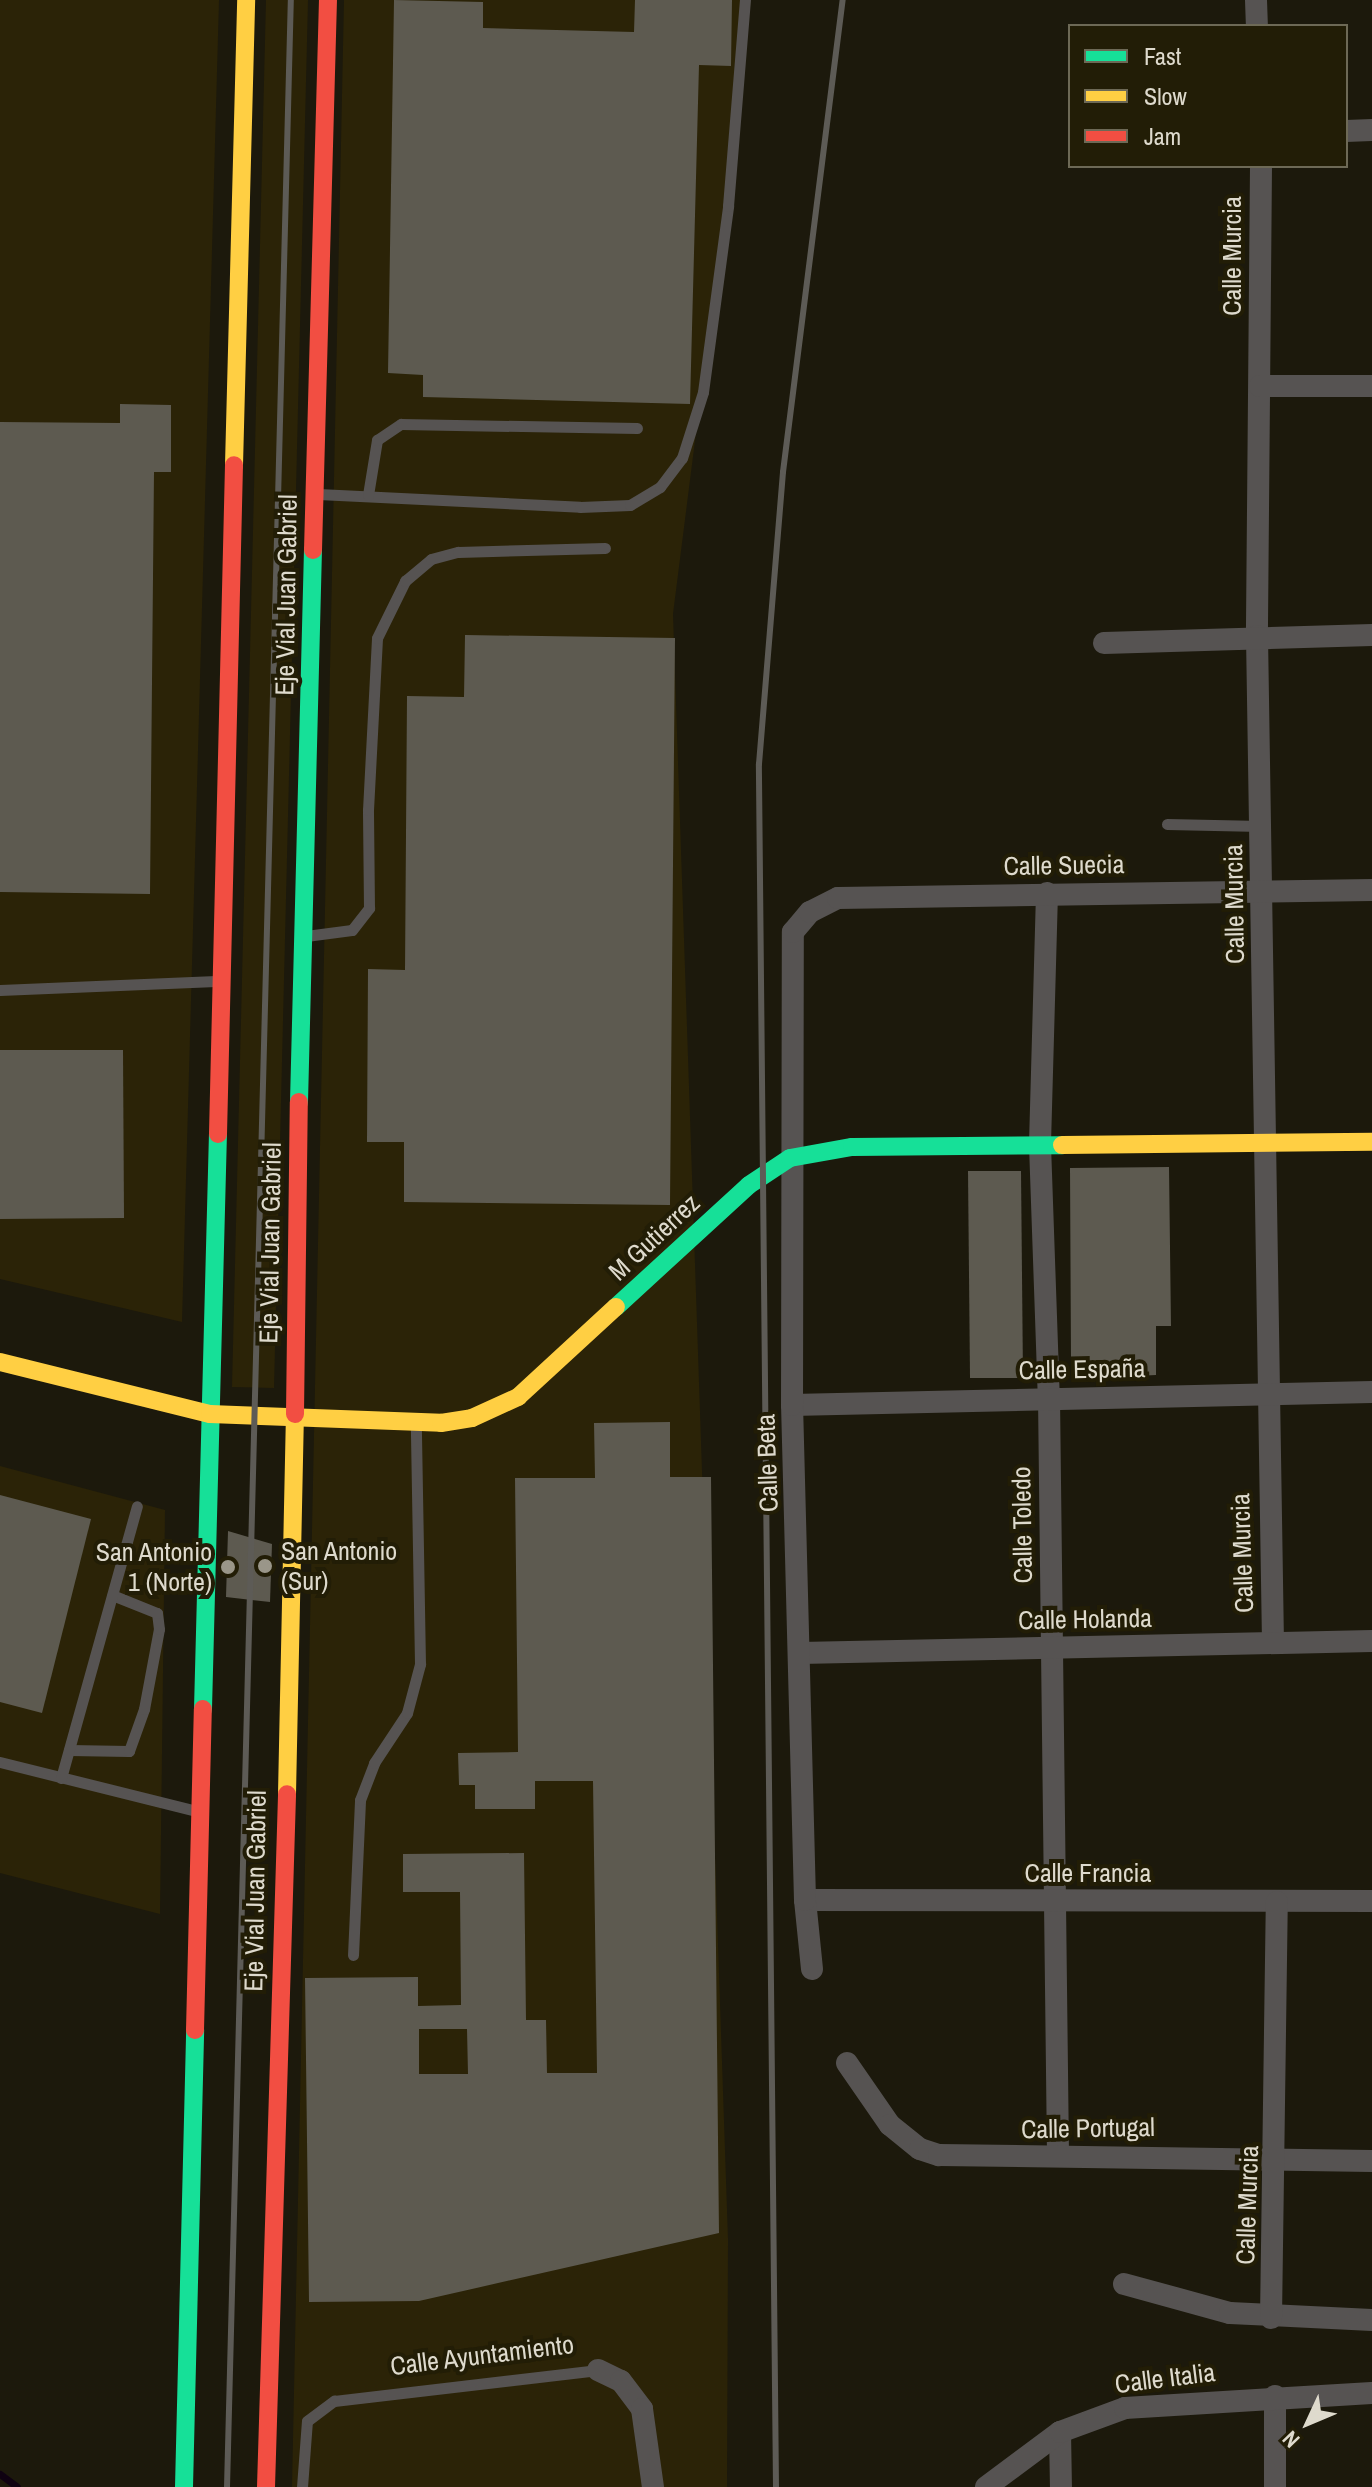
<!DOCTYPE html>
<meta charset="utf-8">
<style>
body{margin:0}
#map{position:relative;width:1372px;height:2487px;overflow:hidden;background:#1c190c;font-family:"Archivo Narrow",sans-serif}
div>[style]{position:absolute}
.built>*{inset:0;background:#2b2307}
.stream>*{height:7px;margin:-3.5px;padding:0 3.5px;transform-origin:3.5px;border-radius:3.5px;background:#0f0211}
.building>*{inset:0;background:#5d5a50}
.lane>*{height:11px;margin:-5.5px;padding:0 5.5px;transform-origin:5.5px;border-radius:5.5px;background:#565352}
.street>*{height:22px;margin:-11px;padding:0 11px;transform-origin:11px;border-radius:11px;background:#565352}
.fast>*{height:18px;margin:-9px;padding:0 9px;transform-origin:9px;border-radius:9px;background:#16e098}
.slow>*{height:18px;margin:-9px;padding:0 9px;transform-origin:9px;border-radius:9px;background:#ffcf43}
.jam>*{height:18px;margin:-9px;padding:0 9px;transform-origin:9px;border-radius:9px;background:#f24e42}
.rail>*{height:6px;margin:-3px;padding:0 3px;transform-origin:3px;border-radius:3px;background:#5d5b56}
.dots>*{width:22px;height:22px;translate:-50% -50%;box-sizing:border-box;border:4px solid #221d06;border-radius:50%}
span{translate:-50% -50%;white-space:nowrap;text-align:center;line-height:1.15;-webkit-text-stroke:8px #221d06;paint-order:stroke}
.street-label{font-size:26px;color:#dedacd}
.poi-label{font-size:26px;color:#dedacd}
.left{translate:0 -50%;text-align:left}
.right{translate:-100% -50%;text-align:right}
.legend{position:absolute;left:1068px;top:24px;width:280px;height:144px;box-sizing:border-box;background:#221d06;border:2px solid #6d6956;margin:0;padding:10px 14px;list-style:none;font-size:24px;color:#dedacd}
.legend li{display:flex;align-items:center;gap:16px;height:40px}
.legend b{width:40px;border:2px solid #6d6956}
.north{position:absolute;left:1268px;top:2383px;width:80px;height:80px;-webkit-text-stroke:6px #221d06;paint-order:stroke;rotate:226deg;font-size:22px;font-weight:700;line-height:32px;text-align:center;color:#dedacd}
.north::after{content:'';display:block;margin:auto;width:28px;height:36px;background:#dedacd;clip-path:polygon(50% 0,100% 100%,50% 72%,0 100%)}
</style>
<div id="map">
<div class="built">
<i style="clip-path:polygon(0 0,219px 0,182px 1322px,0 1279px)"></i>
<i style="clip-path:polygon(266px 0,308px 0,274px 1388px,232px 1387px)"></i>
<i style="clip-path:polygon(344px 0,751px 0,673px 614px,728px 2239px,727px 2487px,292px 2487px)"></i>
<i style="clip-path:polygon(0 1466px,165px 1510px,160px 1914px,0 1873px)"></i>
</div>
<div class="stream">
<i style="left:0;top:2474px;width:21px;rotate:37deg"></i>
</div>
<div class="building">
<i style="clip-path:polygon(394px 0,483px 2px,483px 28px,634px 32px,635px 0,732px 0,731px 66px,699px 65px,690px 404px,423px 397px,423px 375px,388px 373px)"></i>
<i style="clip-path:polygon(120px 404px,171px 405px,171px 472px,154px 472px,150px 894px,0 892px,0 422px,120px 423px)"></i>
<i style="clip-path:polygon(465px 635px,675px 638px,670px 1205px,404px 1202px,404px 1142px,367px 1142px,368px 969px,405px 970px,407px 696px,464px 697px)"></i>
<i style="clip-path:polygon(0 1050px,123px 1050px,124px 1218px,0 1219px)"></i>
<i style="clip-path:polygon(1169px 1167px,1171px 1326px,1156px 1326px,1156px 1375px,1136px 1376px,1136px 1363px,1071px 1363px,1070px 1168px)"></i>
<i style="clip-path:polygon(968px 1171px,1021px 1171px,1023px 1378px,970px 1378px)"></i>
<i style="clip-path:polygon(evenodd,670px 1422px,670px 1477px,711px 1477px,719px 2233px,419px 2301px,309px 2302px,305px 1978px,418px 1977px,418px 2006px,461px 2005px,460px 1892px,403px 1892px,403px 1854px,524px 1853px,526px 2020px,546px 2020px,547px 2073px,597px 2073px,593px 1781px,535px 1781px,535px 1809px,475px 1809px,475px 1785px,459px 1785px,458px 1753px,518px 1752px,515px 1478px,595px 1478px,594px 1423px,670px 1422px,419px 2029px,467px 2029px,468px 2074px,419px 2074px,419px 2029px)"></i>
<i style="clip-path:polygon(0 1495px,91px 1519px,42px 1713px,0 1702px)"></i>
<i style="clip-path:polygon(228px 1531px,272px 1544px,270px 1602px,226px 1597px)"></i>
</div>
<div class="lane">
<i style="left:318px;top:494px;width:262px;rotate:2.8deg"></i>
<i style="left:580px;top:507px;width:50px;rotate:-2.3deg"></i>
<i style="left:630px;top:505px;width:35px;rotate:-31deg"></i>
<i style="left:660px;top:487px;width:36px;rotate:-53deg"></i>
<i style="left:682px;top:458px;width:69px;rotate:-72.3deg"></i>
<i style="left:703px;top:392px;width:188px;rotate:-82.3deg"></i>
<i style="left:728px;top:206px;width:207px;rotate:-85.3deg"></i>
<i style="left:368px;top:495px;width:56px;rotate:-80.7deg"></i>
<i style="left:377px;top:440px;width:29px;rotate:-34deg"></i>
<i style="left:401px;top:424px;width:236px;rotate:1deg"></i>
<i style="left:1167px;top:824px;width:94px;rotate:1.2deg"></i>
<i style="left:306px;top:936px;width:46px;rotate:-7.4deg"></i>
<i style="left:352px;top:930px;width:28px;rotate:-52deg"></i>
<i style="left:369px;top:908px;width:98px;rotate:-90.6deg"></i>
<i style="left:368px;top:810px;width:172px;rotate:-87deg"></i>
<i style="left:377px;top:638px;width:64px;rotate:-63.8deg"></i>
<i style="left:405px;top:581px;width:34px;rotate:-40deg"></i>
<i style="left:431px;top:559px;width:28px;rotate:-15deg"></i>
<i style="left:458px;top:552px;width:147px;rotate:-1.6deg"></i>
<i style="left:0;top:990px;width:216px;rotate:-2.4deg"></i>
<i style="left:69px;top:1750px;width:60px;rotate:1deg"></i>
<i style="left:129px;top:1751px;width:45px;rotate:-70.3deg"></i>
<i style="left:144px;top:1709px;width:81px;rotate:-79.4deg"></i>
<i style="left:159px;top:1629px;width:16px;rotate:-97deg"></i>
<i style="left:157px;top:1613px;width:48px;rotate:-158.2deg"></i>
<i style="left:0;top:1762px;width:203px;rotate:14deg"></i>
<i style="left:61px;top:1778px;width:282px;rotate:-74.4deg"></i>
<i style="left:353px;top:1955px;width:155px;rotate:-87.4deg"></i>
<i style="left:360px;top:1800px;width:40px;rotate:-69deg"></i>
<i style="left:374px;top:1763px;width:60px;rotate:-56.6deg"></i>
<i style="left:407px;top:1713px;width:51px;rotate:-75.1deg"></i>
<i style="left:420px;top:1664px;width:241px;rotate:-91deg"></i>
<i style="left:302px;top:2487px;width:66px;rotate:-85.7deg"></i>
<i style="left:307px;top:2421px;width:34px;rotate:-37deg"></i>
<i style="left:334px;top:2401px;width:266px;rotate:-6.7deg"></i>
</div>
<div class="street">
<i style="left:1256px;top:0;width:26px;rotate:88deg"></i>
<i style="left:1346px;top:131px;width:26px;rotate:-2deg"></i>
<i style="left:1261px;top:166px;width:470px;rotate:90.5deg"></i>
<i style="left:1257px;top:636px;width:1006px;rotate:89.09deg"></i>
<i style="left:1260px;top:386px;width:112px"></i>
<i style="left:1104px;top:643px;width:268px;rotate:-1.7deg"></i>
<i style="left:1047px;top:893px;width:252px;rotate:91.6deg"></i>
<i style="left:1040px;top:1145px;width:252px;rotate:88deg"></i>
<i style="left:1049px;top:1397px;width:759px;rotate:89.32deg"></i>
<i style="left:792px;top:1405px;width:580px;rotate:-1.28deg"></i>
<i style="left:800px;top:1653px;width:572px;rotate:-1.2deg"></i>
<i style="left:805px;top:1900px;width:567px;rotate:0.1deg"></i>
<i style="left:812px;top:1969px;width:69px;rotate:-95.8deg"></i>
<i style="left:805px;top:1900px;width:495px;rotate:-91.5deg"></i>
<i style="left:792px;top:1405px;width:473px;rotate:-89.9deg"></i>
<i style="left:793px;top:932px;width:26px;rotate:-50deg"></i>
<i style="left:810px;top:912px;width:31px;rotate:-27deg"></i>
<i style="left:838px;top:898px;width:534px;rotate:-0.86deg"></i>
<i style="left:847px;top:2063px;width:75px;rotate:55.3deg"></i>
<i style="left:890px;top:2125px;width:38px;rotate:39deg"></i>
<i style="left:920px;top:2149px;width:20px;rotate:18deg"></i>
<i style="left:939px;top:2155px;width:433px;rotate:0.8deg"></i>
<i style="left:1124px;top:2284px;width:110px;rotate:15.3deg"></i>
<i style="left:1230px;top:2313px;width:142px;rotate:2.8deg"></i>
<i style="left:1271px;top:2318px;width:416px;rotate:-89.2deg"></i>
<i style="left:598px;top:2370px;width:25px;rotate:26deg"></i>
<i style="left:621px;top:2381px;width:35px;rotate:53deg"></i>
<i style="left:642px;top:2409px;width:79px;rotate:82deg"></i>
<i style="left:1275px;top:2396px;width:91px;rotate:90deg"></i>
<i style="left:1060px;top:2432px;width:55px;rotate:89deg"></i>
<i style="left:986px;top:2487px;width:92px;rotate:-36.6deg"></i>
<i style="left:1060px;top:2432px;width:69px;rotate:-20.3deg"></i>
<i style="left:1125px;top:2408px;width:247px;rotate:-3.5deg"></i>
</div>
<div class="fast">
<i style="left:299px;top:1102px;width:552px;rotate:-88.55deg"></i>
<i style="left:616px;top:1307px;width:180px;rotate:-42.5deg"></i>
<i style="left:749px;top:1185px;width:49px;rotate:-33.4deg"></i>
<i style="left:790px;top:1158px;width:63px;rotate:-10.1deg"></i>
<i style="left:852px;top:1147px;width:210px;rotate:-0.5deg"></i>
<i style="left:203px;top:1709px;width:575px;rotate:-88.51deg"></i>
<i style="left:184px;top:2487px;width:457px;rotate:-88.6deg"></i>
</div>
<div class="slow">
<i style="left:234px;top:465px;width:465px;rotate:-88.5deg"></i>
<i style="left:1062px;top:1145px;width:310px;rotate:-0.6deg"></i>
<i style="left:0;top:1362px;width:216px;rotate:13.9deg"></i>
<i style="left:210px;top:1414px;width:231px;rotate:2.2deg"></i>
<i style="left:441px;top:1423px;width:31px;rotate:-9deg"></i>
<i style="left:472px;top:1418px;width:51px;rotate:-24.5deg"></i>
<i style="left:518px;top:1397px;width:133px;rotate:-42.6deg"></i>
<i style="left:287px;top:1794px;width:380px;rotate:-88.8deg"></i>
</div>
<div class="jam">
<i style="left:313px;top:550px;width:550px;rotate:-88.44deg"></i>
<i style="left:218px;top:1134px;width:669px;rotate:-88.63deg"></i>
<i style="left:295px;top:1414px;width:312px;rotate:-89.3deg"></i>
<i style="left:195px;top:2030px;width:321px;rotate:-88.6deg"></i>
<i style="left:266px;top:2487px;width:693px;rotate:-88.26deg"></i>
</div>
<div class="rail">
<i style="left:227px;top:2487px;width:2488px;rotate:-88.53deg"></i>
<i style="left:776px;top:2487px;width:1723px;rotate:-90.57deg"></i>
<i style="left:759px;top:764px;width:293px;rotate:-85.3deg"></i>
<i style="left:783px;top:472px;width:476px;rotate:-82.8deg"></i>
</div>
<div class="dots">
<i style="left:265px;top:1566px;background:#9a9689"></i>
<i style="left:228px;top:1567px;background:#9a9689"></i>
</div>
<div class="street-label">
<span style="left:1232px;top:256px;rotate:-90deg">Calle Murcia</span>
<span style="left:286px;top:595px;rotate:-89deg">Eje Vial Juan Gabriel</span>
<span style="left:1064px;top:865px;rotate:-1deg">Calle Suecia</span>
<span style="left:1234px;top:904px;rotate:-91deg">Calle Murcia</span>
<span style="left:654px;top:1237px;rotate:-43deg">M Gutierrez</span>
<span style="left:270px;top:1243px;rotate:-89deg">Eje Vial Juan Gabriel</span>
<span style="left:1082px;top:1369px;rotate:-1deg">Calle España</span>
<span style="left:767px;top:1463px;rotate:-92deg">Calle Beta</span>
<span style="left:1022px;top:1525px;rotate:-91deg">Calle Toledo</span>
<span style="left:1242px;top:1553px;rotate:-92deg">Calle Murcia</span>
<span style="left:1085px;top:1619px;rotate:-1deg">Calle Holanda</span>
<span style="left:1088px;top:1873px">Calle Francia</span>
<span style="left:255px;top:1891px;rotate:-89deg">Eje Vial Juan Gabriel</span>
<span style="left:1088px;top:2128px;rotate:-1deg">Calle Portugal</span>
<span style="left:1247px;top:2205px;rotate:-88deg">Calle Murcia</span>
<span style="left:482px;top:2355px;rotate:-7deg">Calle Ayuntamiento</span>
<span style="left:1165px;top:2378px;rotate:-7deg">Calle Italia</span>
</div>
<div class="poi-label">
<span class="left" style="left:281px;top:1566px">San Antonio<br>(Sur)</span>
<span class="right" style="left:212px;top:1567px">San Antonio<br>1 (Norte)</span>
</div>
<ul class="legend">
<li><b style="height:10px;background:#16e098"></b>Fast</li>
<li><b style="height:10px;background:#ffcf43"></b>Slow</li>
<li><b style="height:10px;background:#f24e42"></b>Jam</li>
</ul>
<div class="north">N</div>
</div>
